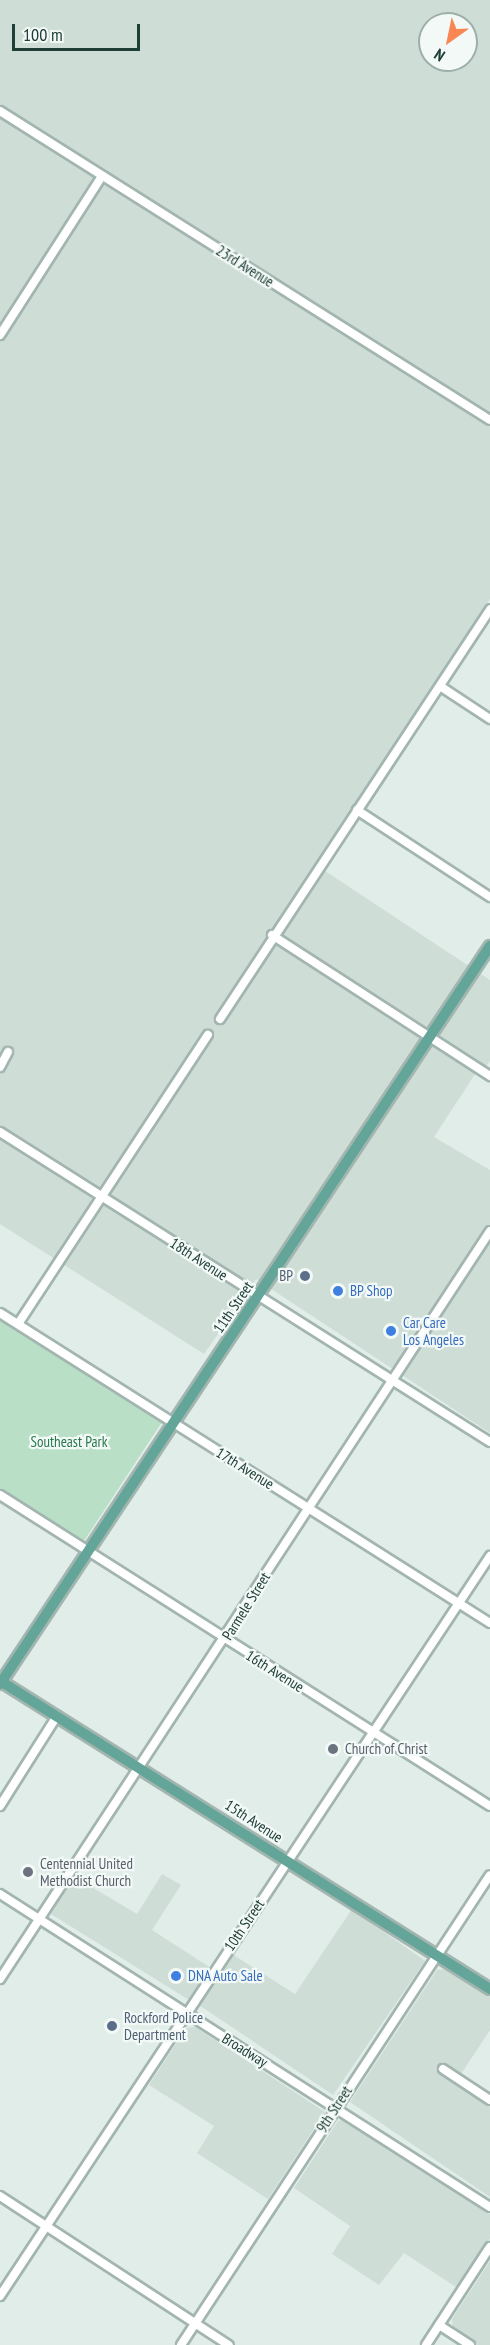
<!DOCTYPE html>
<style>
body{margin:0}
#map{position:relative;width:490px;height:2345px;overflow:hidden;background:#e1ede8;font-family:"PT Sans Narrow",sans-serif}
div>[style]{position:absolute}
.built>*{inset:0;background:#cfddd7}
.green>*{inset:0;background:#b9dfc6}
.roads{filter:drop-shadow(2px 0 #a3b5b0) drop-shadow(-2px 0 #a3b5b0) drop-shadow(0 2px #a3b5b0) drop-shadow(0 -2px #a3b5b0)}
.minor>*{height:8px;margin:-4px;padding:0 4px;transform-origin:4px;border-radius:4px;background:#fff}
.major>*{height:10px;margin:-5px;padding:0 5px;transform-origin:5px;border-radius:5px;background:#63a598}
.dots>*{width:16px;height:16px;translate:-50% -50%;box-sizing:border-box;border:3px solid #f2f9f6;border-radius:50%}
span{translate:-50% -50%;white-space:nowrap;text-align:center;line-height:1.15;-webkit-text-stroke:4.5px #f2f9f6;paint-order:stroke}
.street-label{font-size:15px;color:#203e38}
.service-label{font-size:15px;color:#4e5e75}
.right{translate:-100% -50%;text-align:right}
.left{translate:0 -50%;text-align:left}
.shop-label{font-size:15px;color:#366cbe}
.park-label{font-size:15px;color:#28784c}
.worship-label{font-size:15px;color:#5b616d}
.north{position:absolute;left:418px;top:12px;width:60px;height:60px;box-sizing:border-box;background:#f2f9f6;border:2px solid #9eaeaa;border-radius:50%;rotate:213deg;font-size:16px;font-weight:700;line-height:24px;text-align:center;color:#203e38}
.north::after{content:'';display:block;margin:auto;width:21px;height:27px;background:#f98653;clip-path:polygon(50% 0,100% 100%,50% 72%,0 100%)}
.scale{position:absolute;left:12px;top:24px;width:128px;height:27px;box-sizing:border-box;border:3px solid #203e38;border-top:0;padding-left:8px;font-size:18px;line-height:21px;white-space:nowrap;color:#203e38;-webkit-text-stroke:4px #f2f9f6;paint-order:stroke}
</style>
<div id="map">
<div class="built">
<i style="clip-path:polygon(evenodd,0 0,490px 0,490px 599px,316px 865px,490px 980px,490px 1061px,485px 1068px,481px 1065px,434px 1137px,490px 1170px,490px 1433px,256px 1279px,204px 1354px,0 1224px,0 0,430px 24px,466px 24px,466px 60px,430px 60px,430px 24px)"></i>
<i style="clip-path:polygon(162px 1874px,181px 1885px,152px 1930px,211px 1968px,189px 2000px,51px 1914px,73px 1876px,137px 1914px)"></i>
<i style="clip-path:polygon(352px 1909px,425px 1961px,333px 2095px,199px 2005px,232px 1954px,295px 1994px)"></i>
<i style="clip-path:polygon(446px 1969px,490px 1997px,490px 2030px,461px 2074px,490px 2092px,490px 2197px,350px 2102px,437px 1970px)"></i>
<i style="clip-path:polygon(195px 2027px,325px 2112px,268px 2199px,197px 2153px,214px 2126px,149px 2085px,186px 2028px)"></i>
<i style="clip-path:polygon(345px 2119px,490px 2214px,490px 2238px,459px 2289px,404px 2253px,379px 2285px,332px 2254px,350px 2226px,294px 2188px,338px 2121px)"></i>
<i style="clip-path:polygon(490px 2261px,490px 2345px,478px 2345px,453px 2329px,452px 2319px)"></i>
</div>
<div class="green">
<i style="clip-path:polygon(0 1318px,162px 1422px,84px 1541px,0 1489px)"></i>
</div>
<div class="roads">
<div class="minor">
<i style="left:0;top:111px;width:579px;rotate:32.24deg"></i>
<i style="left:0;top:335px;width:189px;rotate:-57.3deg"></i>
<i style="left:440px;top:686px;width:60px;rotate:33.4deg"></i>
<i style="left:357px;top:810px;width:159px;rotate:33.2deg"></i>
<i style="left:272px;top:935px;width:260px;rotate:32.9deg"></i>
<i style="left:220px;top:1019px;width:491px;rotate:-56.6deg"></i>
<i style="left:0;top:1067px;width:17px;rotate:-62deg"></i>
<i style="left:0;top:1132px;width:580px;rotate:32.32deg"></i>
<i style="left:0;top:1313px;width:580px;rotate:32.32deg"></i>
<i style="left:18px;top:1324px;width:346px;rotate:-56.7deg"></i>
<i style="left:0;top:1495px;width:580px;rotate:32.4deg"></i>
<i style="left:0;top:1806px;width:107px;rotate:-57.7deg"></i>
<i style="left:0;top:1894px;width:581px;rotate:32.57deg"></i>
<i style="left:0;top:1979px;width:894px;rotate:-56.77deg"></i>
<i style="left:443px;top:2069px;width:56px;rotate:33.4deg"></i>
<i style="left:0;top:2196px;width:273px;rotate:33.1deg"></i>
<i style="left:0;top:2296px;width:888px;rotate:-56.49deg"></i>
<i style="left:439px;top:2325px;width:37px;rotate:33deg"></i>
<i style="left:181px;top:2345px;width:562px;rotate:-56.68deg"></i>
<i style="left:426px;top:2345px;width:117px;rotate:-56.9deg"></i>
</div>
<div class="major">
<i style="left:2px;top:1682px;width:577px;rotate:32.17deg"></i>
<i style="left:0;top:1684px;width:886px;rotate:-56.42deg"></i>
</div>
</div>
<div class="dots">
<i style="left:305px;top:1276px;background:#5c6f8a"></i>
<i style="left:338px;top:1291px;background:#3f7fe0"></i>
<i style="left:391px;top:1331px;background:#3f7fe0"></i>
<i style="left:333px;top:1749px;background:#6b7280"></i>
<i style="left:28px;top:1872px;background:#6b7280"></i>
<i style="left:176px;top:1976px;background:#3f7fe0"></i>
<i style="left:112px;top:2026px;background:#5c6f8a"></i>
</div>
<div class="street-label">
<span style="left:245px;top:266px;rotate:32deg">23rd Avenue</span>
<span style="left:199px;top:1259px;rotate:33deg">18th Avenue</span>
<span style="left:233px;top:1307px;rotate:-56deg">11th Street</span>
<span style="left:245px;top:1468px;rotate:32deg">17th Avenue</span>
<span style="left:246px;top:1606px;rotate:-58deg">Parmele Street</span>
<span style="left:275px;top:1671px;rotate:32deg">16th Avenue</span>
<span style="left:254px;top:1821px;rotate:33deg">15th Avenue</span>
<span style="left:244px;top:1925px;rotate:-56deg">10th Street</span>
<span style="left:245px;top:2050px;rotate:32deg">Broadway</span>
<span style="left:334px;top:2109px;rotate:-57deg">9th Street</span>
</div>
<div class="service-label">
<span class="right" style="left:293px;top:1276px">BP</span>
<span class="left" style="left:124px;top:2026px">Rockford Police<br>Department</span>
</div>
<div class="shop-label">
<span class="left" style="left:350px;top:1291px">BP Shop</span>
<span class="left" style="left:403px;top:1331px">Car Care<br>Los Angeles</span>
<span class="left" style="left:188px;top:1976px">DNA Auto Sale</span>
</div>
<div class="park-label">
<span style="left:69px;top:1442px">Southeast Park</span>
</div>
<div class="worship-label">
<span class="left" style="left:345px;top:1749px">Church of Christ</span>
<span class="left" style="left:40px;top:1872px">Centennial United<br>Methodist Church</span>
</div>
<div class="north">N</div>
<div class="scale">100 m</div>
</div>
